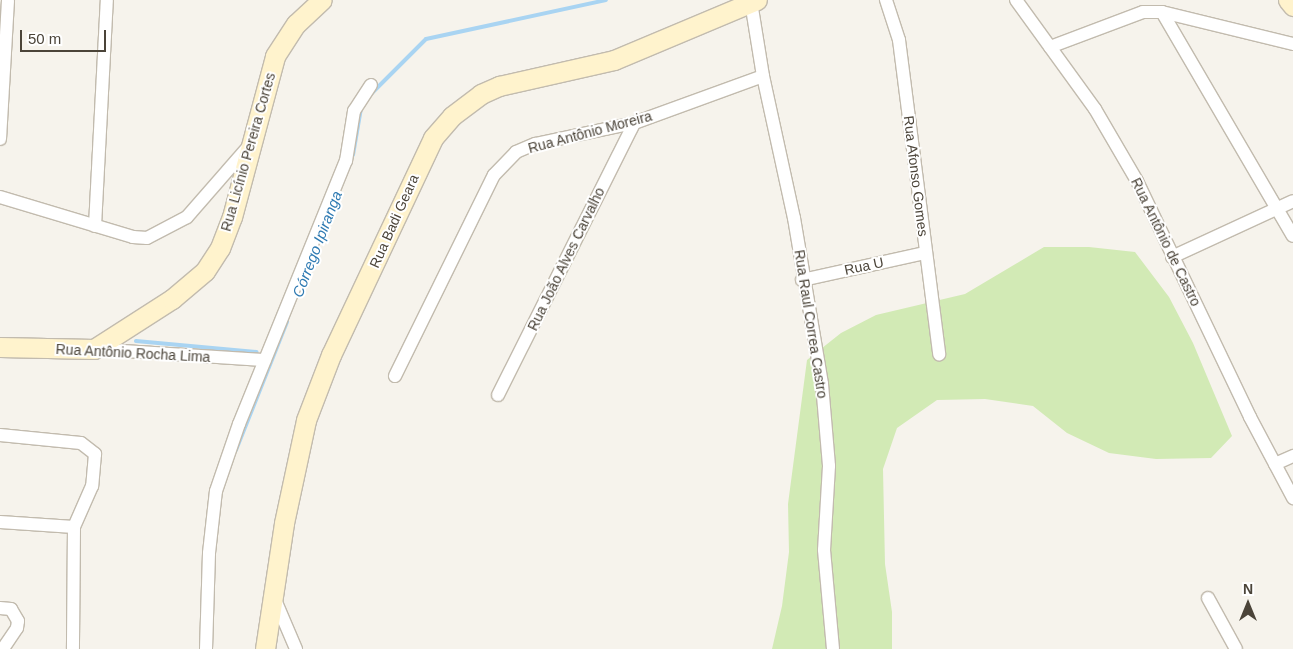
<!DOCTYPE html>
<meta charset="utf-8">
<style>
body{margin:0}
#map{position:relative;width:1293px;height:649px;overflow:hidden;background:#f6f3ec;font-family:Arial,sans-serif}
div>[style]{position:absolute}
.green>*{inset:0;background:#d2eab5}
.stream>*{height:4px;margin:-2px;padding:0 2px;transform-origin:2px;border-radius:2px;background:#a9d4f2}
.roads{filter:drop-shadow(1px 0 #c2bbae) drop-shadow(-1px 0 #c2bbae) drop-shadow(0 1px #c2bbae) drop-shadow(0 -1px #c2bbae)}
.street>*{height:12px;margin:-6px;padding:0 6px;transform-origin:6px;border-radius:6px;background:#fff}
.secondary>*{height:19px;margin:-9.5px;padding:0 9.5px;transform-origin:9.5px;border-radius:9.5px;background:#fff3cd}
span{translate:-50% -50%;white-space:nowrap;text-align:center;line-height:1.15;-webkit-text-stroke:4px #fff;paint-order:stroke}
.street-label{font-size:14px;color:#4b4439}
.water-label{font-size:15px;color:#2e7ab2;font-style:italic}
.north{position:absolute;left:1223px;top:579px;width:50px;height:50px;-webkit-text-stroke:4px #fff;paint-order:stroke;rotate:0deg;font-size:14px;font-weight:700;line-height:20px;text-align:center;color:#4b4439}
.north::after{content:'';display:block;margin:auto;width:18px;height:22px;background:#4b4439;clip-path:polygon(50% 0,100% 100%,50% 72%,0 100%)}
.scale{position:absolute;left:20px;top:30px;width:86px;height:22px;box-sizing:border-box;border:2px solid #4b4439;border-top:0;padding-left:6px;font-size:15px;line-height:18px;white-space:nowrap;color:#4b4439;-webkit-text-stroke:4px #fff;paint-order:stroke}
</style>
<div id="map">
<div class="green">
<i style="clip-path:polygon(1044px 247px,1089px 247px,1135px 252px,1169px 297px,1193px 343px,1232px 436px,1211px 458px,1156px 459px,1109px 453px,1067px 433px,1033px 406px,985px 399px,937px 400px,897px 428px,883px 469px,885px 564px,892px 612px,892px 649px,772px 649px,782px 606px,789px 552px,788px 504px,807px 360px,841px 333px,876px 315px,965px 294px)"></i>
</div>
<div class="stream">
<i style="left:372px;top:93px;width:76px;rotate:-45deg"></i>
<i style="left:426px;top:39px;width:184px;rotate:-12.2deg"></i>
<i style="left:353px;top:155px;width:48px;rotate:-80.3deg"></i>
<i style="left:136px;top:341px;width:121px;rotate:5.2deg"></i>
<i style="left:236px;top:450px;width:138px;rotate:-68.3deg"></i>
</div>
<div class="roads">
<div class="street">
<i style="left:886px;top:0;width:42px;rotate:72deg"></i>
<i style="left:899px;top:40px;width:317px;rotate:82.7deg"></i>
<i style="left:1016px;top:0;width:135px;rotate:54.1deg"></i>
<i style="left:1095px;top:109px;width:83px;rotate:59.7deg"></i>
<i style="left:1137px;top:181px;width:262px;rotate:64.4deg"></i>
<i style="left:1250px;top:417px;width:92px;rotate:62deg"></i>
<i style="left:751px;top:2px;width:75px;rotate:80.8deg"></i>
<i style="left:763px;top:76px;width:145px;rotate:77.7deg"></i>
<i style="left:794px;top:218px;width:168px;rotate:80.4deg"></i>
<i style="left:822px;top:384px;width:82px;rotate:85.1deg"></i>
<i style="left:829px;top:466px;width:84px;rotate:93.4deg"></i>
<i style="left:824px;top:550px;width:99px;rotate:84.8deg"></i>
<i style="left:1162px;top:12px;width:259px;rotate:59.7deg"></i>
<i style="left:1050px;top:47px;width:99px;rotate:-20.6deg"></i>
<i style="left:1143px;top:12px;width:19px"></i>
<i style="left:1162px;top:12px;width:135px;rotate:13.7deg"></i>
<i style="left:0;top:139px;width:139px;rotate:-86.7deg"></i>
<i style="left:0;top:197px;width:139px;rotate:16.7deg"></i>
<i style="left:133px;top:237px;width:14px;rotate:4deg"></i>
<i style="left:147px;top:238px;width:45px;rotate:-27.7deg"></i>
<i style="left:187px;top:217px;width:94px;rotate:-48.9deg"></i>
<i style="left:95px;top:226px;width:226px;rotate:-87deg"></i>
<i style="left:1172px;top:257px;width:133px;rotate:-24.8deg"></i>
<i style="left:802px;top:280px;width:126px;rotate:-12.4deg"></i>
<i style="left:94px;top:349px;width:171px;rotate:3.7deg"></i>
<i style="left:395px;top:376px;width:224px;rotate:-63.8deg"></i>
<i style="left:494px;top:175px;width:32px;rotate:-46deg"></i>
<i style="left:516px;top:152px;width:21px;rotate:-23deg"></i>
<i style="left:535px;top:144px;width:101px;rotate:-12deg"></i>
<i style="left:634px;top:123px;width:137px;rotate:-20deg"></i>
<i style="left:498px;top:395px;width:304px;rotate:-63.4deg"></i>
<i style="left:0;top:435px;width:81px;rotate:5.6deg"></i>
<i style="left:81px;top:443px;width:18px;rotate:38deg"></i>
<i style="left:95px;top:454px;width:32px;rotate:95deg"></i>
<i style="left:92px;top:486px;width:45px;rotate:113.7deg"></i>
<i style="left:74px;top:527px;width:122px;rotate:90.5deg"></i>
<i style="left:1275px;top:464px;width:20px;rotate:-24deg"></i>
<i style="left:0;top:522px;width:74px;rotate:3.9deg"></i>
<i style="left:273px;top:595px;width:59px;rotate:66.9deg"></i>
<i style="left:1208px;top:598px;width:58px;rotate:61.2deg"></i>
<i style="left:0;top:608px;width:11px;rotate:5deg"></i>
<i style="left:11px;top:609px;width:14px;rotate:60deg"></i>
<i style="left:18px;top:621px;width:7px;rotate:98deg"></i>
<i style="left:17px;top:628px;width:25px;rotate:124deg"></i>
<i style="left:206px;top:649px;width:96px;rotate:-88.2deg"></i>
<i style="left:209px;top:553px;width:62px;rotate:-83.6deg"></i>
<i style="left:216px;top:491px;width:71px;rotate:-71.1deg"></i>
<i style="left:239px;top:424px;width:284px;rotate:-67.9deg"></i>
<i style="left:346px;top:161px;width:51px;rotate:-80.9deg"></i>
<i style="left:354px;top:111px;width:31px;rotate:-57deg"></i>
</div>
<div class="secondary">
<i style="left:1288px;top:0;width:8px;rotate:50deg"></i>
<i style="left:0;top:347px;width:94px;rotate:1.2deg"></i>
<i style="left:94px;top:349px;width:93px;rotate:-32.7deg"></i>
<i style="left:172px;top:299px;width:43px;rotate:-40.3deg"></i>
<i style="left:205px;top:271px;width:27px;rotate:-57deg"></i>
<i style="left:220px;top:248px;width:33px;rotate:-69deg"></i>
<i style="left:232px;top:217px;width:167px;rotate:-75deg"></i>
<i style="left:275px;top:56px;width:38px;rotate:-57deg"></i>
<i style="left:296px;top:24px;width:35px;rotate:-43deg"></i>
<i style="left:265px;top:649px;width:127px;rotate:-81.4deg"></i>
<i style="left:284px;top:523px;width:105px;rotate:-77.9deg"></i>
<i style="left:306px;top:420px;width:70px;rotate:-69deg"></i>
<i style="left:331px;top:355px;width:240px;rotate:-64.8deg"></i>
<i style="left:433px;top:138px;width:29px;rotate:-49deg"></i>
<i style="left:452px;top:116px;width:36px;rotate:-37deg"></i>
<i style="left:481px;top:94px;width:20px;rotate:-24deg"></i>
<i style="left:499px;top:86px;width:118px;rotate:-12.7deg"></i>
<i style="left:614px;top:60px;width:155px;rotate:-22.8deg"></i>
</div>
</div>
<div class="street-label">
<span style="left:590px;top:132px;rotate:-15deg">Rua Antônio Moreira</span>
<span style="left:248px;top:152px;rotate:-74deg">Rua Licínio Pereira Cortes</span>
<span style="left:916px;top:176px;rotate:83deg">Rua Afonso Gomes</span>
<span style="left:394px;top:221px;rotate:-66deg">Rua Badi Geara</span>
<span style="left:1166px;top:242px;rotate:64deg">Rua Antônio de Castro</span>
<span style="left:566px;top:259px;rotate:-64deg">Rua João Alves Carvalho</span>
<span style="left:864px;top:266px;rotate:-12deg">Rua U</span>
<span style="left:811px;top:324px;rotate:81deg">Rua Raul Correa Castro</span>
<span style="left:133px;top:353px;rotate:3deg">Rua Antônio Rocha Lima</span>
</div>
<div class="water-label">
<span style="left:317px;top:244px;rotate:-69deg">Córrego Ipiranga</span>
</div>
<div class="north">N</div>
<div class="scale">50 m</div>
</div>
